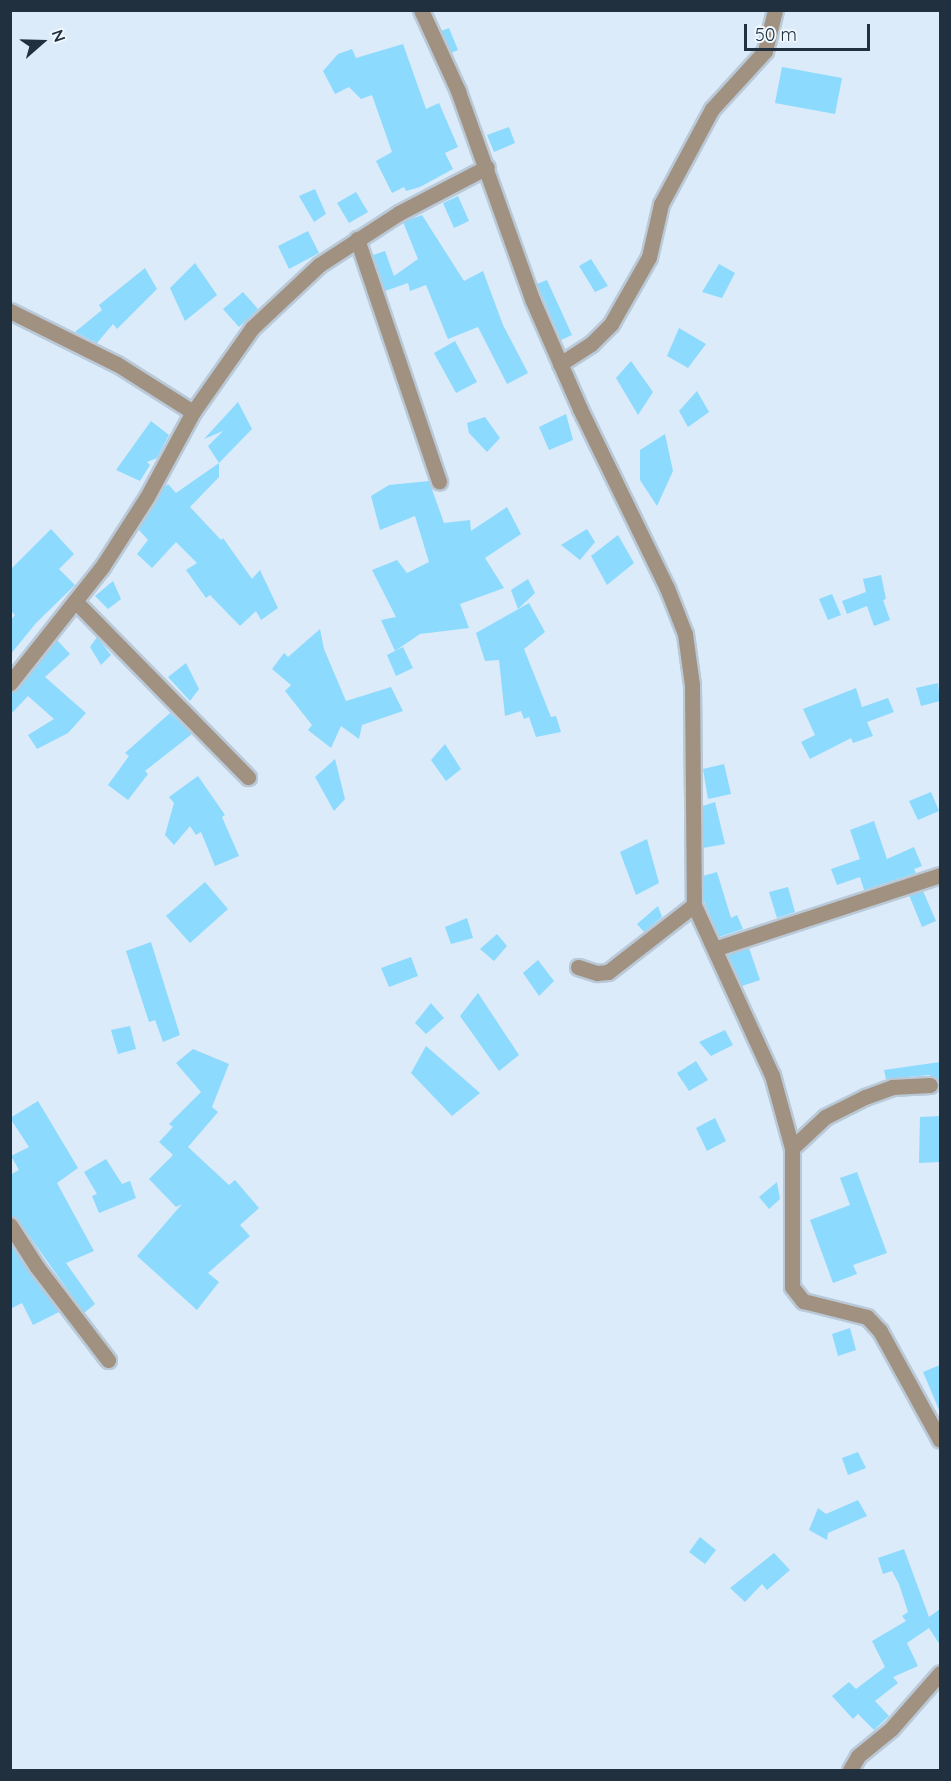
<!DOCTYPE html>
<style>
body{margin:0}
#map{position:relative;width:951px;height:1781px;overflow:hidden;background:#dbebfa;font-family:Quicksand,sans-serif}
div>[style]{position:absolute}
.building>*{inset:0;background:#8cdafd}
.roads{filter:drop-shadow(2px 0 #bac9d8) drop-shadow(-2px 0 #bac9d8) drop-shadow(0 2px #bac9d8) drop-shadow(0 -2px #bac9d8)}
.minor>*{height:15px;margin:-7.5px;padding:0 7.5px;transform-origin:7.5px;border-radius:7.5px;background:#a09180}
span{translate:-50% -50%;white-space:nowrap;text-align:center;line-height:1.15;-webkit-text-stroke:5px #eff7ff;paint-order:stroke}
.frame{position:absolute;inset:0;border:12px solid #21303f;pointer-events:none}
.north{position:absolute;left:12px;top:12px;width:60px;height:60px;-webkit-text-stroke:4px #eff7ff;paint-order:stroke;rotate:70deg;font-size:16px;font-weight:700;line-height:24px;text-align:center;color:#21303f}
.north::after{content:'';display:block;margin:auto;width:21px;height:27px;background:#21303f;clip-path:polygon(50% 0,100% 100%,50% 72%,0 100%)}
.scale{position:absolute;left:744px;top:24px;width:126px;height:27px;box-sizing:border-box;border:3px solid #21303f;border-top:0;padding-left:8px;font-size:18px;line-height:21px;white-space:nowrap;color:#21303f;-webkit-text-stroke:4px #eff7ff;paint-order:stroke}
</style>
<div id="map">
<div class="building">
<i style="clip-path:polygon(449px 28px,458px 50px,451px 53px,441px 31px)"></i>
<i style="clip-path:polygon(403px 44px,426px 109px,439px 103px,458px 147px,445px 153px,453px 169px,420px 187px,406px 191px,404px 187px,392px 193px,376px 161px,392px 152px,372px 95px,361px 99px,349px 87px,335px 94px,323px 71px,338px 54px,352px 49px,356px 58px)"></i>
<i style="clip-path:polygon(782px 67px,842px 78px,835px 114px,775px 103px)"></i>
<i style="clip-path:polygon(509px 127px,515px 143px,494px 152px,487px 135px)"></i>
<i style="clip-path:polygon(315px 189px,326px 214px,314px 222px,299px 196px)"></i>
<i style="clip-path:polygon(356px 192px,368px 212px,349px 223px,337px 203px)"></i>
<i style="clip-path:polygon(458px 196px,469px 221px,454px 228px,443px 203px)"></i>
<i style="clip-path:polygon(422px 215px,464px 281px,483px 271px,503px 325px,528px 373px,507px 384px,478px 327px,448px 339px,426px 285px,410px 291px,408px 283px,385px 291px,373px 255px,385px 251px,394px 276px,418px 259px,403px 222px)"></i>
<i style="clip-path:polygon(308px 231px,319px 253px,289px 269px,278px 246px)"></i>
<i style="clip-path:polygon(591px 259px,608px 286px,595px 292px,579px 266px)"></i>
<i style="clip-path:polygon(195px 263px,217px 295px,185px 321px,170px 288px)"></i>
<i style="clip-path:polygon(719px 264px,735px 273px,722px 298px,702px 292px)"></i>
<i style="clip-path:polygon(145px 268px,157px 289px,117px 329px,113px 324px,97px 343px,75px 332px,102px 310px,99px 305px)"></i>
<i style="clip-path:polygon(547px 280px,572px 335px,561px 340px,537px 284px)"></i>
<i style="clip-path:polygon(243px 292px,258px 309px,239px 327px,223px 309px)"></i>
<i style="clip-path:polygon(679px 328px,706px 344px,688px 368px,667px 356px)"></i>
<i style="clip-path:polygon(455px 341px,477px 382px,456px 393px,434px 353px)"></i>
<i style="clip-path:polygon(631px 361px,653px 392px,638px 415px,616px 378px)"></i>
<i style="clip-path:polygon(697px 391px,709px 412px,688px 427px,679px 411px)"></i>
<i style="clip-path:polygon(238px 402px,252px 429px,219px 463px,208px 446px,223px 431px,204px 439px)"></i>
<i style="clip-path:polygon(566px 414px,573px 440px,549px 450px,539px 427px)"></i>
<i style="clip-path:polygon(485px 417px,500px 438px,487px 452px,469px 433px,467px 423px)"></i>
<i style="clip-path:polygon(151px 421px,169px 435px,157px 458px,147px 462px,150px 465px,140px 481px,116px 470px)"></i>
<i style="clip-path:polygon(665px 434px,673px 471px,657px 506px,640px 480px,640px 450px)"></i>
<i style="clip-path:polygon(219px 463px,219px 477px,190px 507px,221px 540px,223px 538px,252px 579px,260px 570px,278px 608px,261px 620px,256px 611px,240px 626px,210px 595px,206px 598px,186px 570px,197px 563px,176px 542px,152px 568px,137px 554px,148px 540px,138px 529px,162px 489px,168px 484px,176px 493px)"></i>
<i style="clip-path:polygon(429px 481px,444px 523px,470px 520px,471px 531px,507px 507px,521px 534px,485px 558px,504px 588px,460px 604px,469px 628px,420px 634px,395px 651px,381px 620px,396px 617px,372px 570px,397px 560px,407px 573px,429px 562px,415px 516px,380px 530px,371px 496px,389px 485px)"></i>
<i style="clip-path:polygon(51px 529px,74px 554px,59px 569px,75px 585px,36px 623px,10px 655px,10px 621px,15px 615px,10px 610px,10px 570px)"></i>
<i style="clip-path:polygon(587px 529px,595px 542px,580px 560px,561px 545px)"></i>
<i style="clip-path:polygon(618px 535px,634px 563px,607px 585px,591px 556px)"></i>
<i style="clip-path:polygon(881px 575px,886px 599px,883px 600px,890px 620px,874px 626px,867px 606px,847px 614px,842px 601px,866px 592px,863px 579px)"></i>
<i style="clip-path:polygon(528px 579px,535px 593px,518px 609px,511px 590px)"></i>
<i style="clip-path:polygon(113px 581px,121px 599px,108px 609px,95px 596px)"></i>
<i style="clip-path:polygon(832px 594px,841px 615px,828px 620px,819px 599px)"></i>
<i style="clip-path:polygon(529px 603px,545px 632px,524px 649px,551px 717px,556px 716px,561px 732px,536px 737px,529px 717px,524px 719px,521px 711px,505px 716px,499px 660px,485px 661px,476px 633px)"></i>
<i style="clip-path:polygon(320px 629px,324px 649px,346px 701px,391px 687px,403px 711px,362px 725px,359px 739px,341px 726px,331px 748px,308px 730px,312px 725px,285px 691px,291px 685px,272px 669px,284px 653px,288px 657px)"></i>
<i style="clip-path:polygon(97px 637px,111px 655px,101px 665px,90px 647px)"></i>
<i style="clip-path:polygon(57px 640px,70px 654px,45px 677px,86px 713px,68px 733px,37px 749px,28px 735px,54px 719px,28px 696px,10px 715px,10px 695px)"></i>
<i style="clip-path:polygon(403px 647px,413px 668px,396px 676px,387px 655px)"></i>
<i style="clip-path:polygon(186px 663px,199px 689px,190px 701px,168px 677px)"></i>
<i style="clip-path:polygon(938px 683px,940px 701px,921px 706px,916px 688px)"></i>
<i style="clip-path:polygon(856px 688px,862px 707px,888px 698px,894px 712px,867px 722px,873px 736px,853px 743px,851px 738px,810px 759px,801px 742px,815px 735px,803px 709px)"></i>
<i style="clip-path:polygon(170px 713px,192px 734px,145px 771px,148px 774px,128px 800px,108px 785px,129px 756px,125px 753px)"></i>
<i style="clip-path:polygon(445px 744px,461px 769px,446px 781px,431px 760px)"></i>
<i style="clip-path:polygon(335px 759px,345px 799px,334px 811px,315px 777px)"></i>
<i style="clip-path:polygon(724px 764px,731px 794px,708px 799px,703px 769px)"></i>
<i style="clip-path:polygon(198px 776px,225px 815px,222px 817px,239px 856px,215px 866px,201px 832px,196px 835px,190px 826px,174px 845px,165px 835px,174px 803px,169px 797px)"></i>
<i style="clip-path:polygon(931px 792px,939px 811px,918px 820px,909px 801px)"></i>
<i style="clip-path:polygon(715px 802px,725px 844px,703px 848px,703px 806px)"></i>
<i style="clip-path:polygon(874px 821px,887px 859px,914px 847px,922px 866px,914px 869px,916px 873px,864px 890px,860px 877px,837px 885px,831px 869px,860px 859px,850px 830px)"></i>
<i style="clip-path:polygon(647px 839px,659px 883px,636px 895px,620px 852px)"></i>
<i style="clip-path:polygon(717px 872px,731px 918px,737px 915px,743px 929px,719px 937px,704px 901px,703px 876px)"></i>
<i style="clip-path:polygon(205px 882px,228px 909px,190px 943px,166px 916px)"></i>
<i style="clip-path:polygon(788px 887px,795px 912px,777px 918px,769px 892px)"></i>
<i style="clip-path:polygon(923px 891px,936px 921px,922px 927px,909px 895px)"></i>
<i style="clip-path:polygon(658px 906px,662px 917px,644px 932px,637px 924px)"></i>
<i style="clip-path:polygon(467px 918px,473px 938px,451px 944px,445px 927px)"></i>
<i style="clip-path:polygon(497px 934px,507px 946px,494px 961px,480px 949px)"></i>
<i style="clip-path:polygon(151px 942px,180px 1035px,163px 1042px,155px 1020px,149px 1022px,126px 951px)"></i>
<i style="clip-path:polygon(749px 948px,760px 980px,742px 986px,728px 955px)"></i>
<i style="clip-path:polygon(411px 957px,418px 976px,389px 987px,381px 968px)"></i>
<i style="clip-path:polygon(538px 960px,554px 981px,539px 996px,523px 973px)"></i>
<i style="clip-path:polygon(478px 993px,519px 1055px,499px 1071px,460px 1016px)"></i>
<i style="clip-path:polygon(431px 1003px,444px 1018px,426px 1034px,415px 1023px)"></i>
<i style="clip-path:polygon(130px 1026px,136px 1049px,118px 1054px,111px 1030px)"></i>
<i style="clip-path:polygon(725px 1030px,733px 1045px,711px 1056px,699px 1042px)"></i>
<i style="clip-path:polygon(426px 1046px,480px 1093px,452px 1116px,411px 1073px)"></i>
<i style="clip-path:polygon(193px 1049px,229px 1064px,212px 1107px,218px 1112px,188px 1147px,229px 1185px,235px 1180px,259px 1208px,240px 1225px,250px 1236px,208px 1273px,219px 1282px,197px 1310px,137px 1256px,182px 1204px,176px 1207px,149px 1179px,173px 1155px,159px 1142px,173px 1127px,169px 1124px,201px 1092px,176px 1063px)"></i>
<i style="clip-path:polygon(696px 1061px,708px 1080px,689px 1091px,677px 1073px)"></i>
<i style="clip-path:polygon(940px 1062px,940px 1081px,929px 1075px,886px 1079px,884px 1070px)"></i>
<i style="clip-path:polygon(38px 1101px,78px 1168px,57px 1183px,94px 1251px,66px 1263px,95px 1304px,84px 1313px,18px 1220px,10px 1215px,10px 1175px,19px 1170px,11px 1156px,29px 1147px,10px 1118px)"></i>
<i style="clip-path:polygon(940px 1116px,940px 1162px,919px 1163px,920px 1117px)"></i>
<i style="clip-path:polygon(715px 1118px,726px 1141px,707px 1151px,696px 1128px)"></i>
<i style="clip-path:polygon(106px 1159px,122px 1184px,130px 1181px,136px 1198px,99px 1213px,92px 1196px,97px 1194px,84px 1172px)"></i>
<i style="clip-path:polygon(857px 1172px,887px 1253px,853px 1265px,857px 1274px,833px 1283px,810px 1220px,850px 1205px,840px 1178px)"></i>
<i style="clip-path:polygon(777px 1182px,780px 1199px,769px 1209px,759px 1197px)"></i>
<i style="clip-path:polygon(10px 1244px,59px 1312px,33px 1325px,22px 1303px,10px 1309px)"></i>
<i style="clip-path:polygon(850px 1328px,856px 1350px,838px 1356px,832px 1334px)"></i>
<i style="clip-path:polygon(940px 1365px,940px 1412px,923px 1372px)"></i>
<i style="clip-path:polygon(858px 1452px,866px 1468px,848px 1475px,842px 1458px)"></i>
<i style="clip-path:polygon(858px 1500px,867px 1516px,828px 1533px,827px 1540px,809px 1530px,818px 1508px,826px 1514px)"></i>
<i style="clip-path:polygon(700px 1537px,716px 1550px,705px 1564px,689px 1552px)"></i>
<i style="clip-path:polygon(904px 1549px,929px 1617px,940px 1609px,940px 1645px,929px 1628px,907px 1643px,918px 1666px,893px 1677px,898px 1683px,875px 1701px,889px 1716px,874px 1730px,858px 1714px,853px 1719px,832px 1696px,849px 1682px,856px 1689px,885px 1667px,872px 1641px,906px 1621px,902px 1616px,908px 1612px,899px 1584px,892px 1571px,883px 1574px,878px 1558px)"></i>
<i style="clip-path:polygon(774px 1553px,790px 1570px,767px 1590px,762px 1584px,745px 1602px,730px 1588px)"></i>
</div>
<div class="roads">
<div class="minor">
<i style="left:421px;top:10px;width:89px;rotate:65.4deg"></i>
<i style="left:458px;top:91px;width:221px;rotate:70.4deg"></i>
<i style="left:532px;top:299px;width:120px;rotate:66.4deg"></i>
<i style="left:580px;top:409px;width:199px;rotate:64.1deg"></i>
<i style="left:667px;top:588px;width:49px;rotate:68.6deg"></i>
<i style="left:685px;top:634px;width:51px;rotate:82.2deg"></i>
<i style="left:692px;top:685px;width:220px;rotate:89.5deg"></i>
<i style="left:694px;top:905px;width:187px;rotate:65.4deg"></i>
<i style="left:772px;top:1075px;width:76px;rotate:74.7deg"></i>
<i style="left:792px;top:1148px;width:139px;rotate:90deg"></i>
<i style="left:792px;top:1287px;width:18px;rotate:52deg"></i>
<i style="left:803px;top:1301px;width:66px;rotate:14deg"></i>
<i style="left:867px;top:1317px;width:19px;rotate:47deg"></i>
<i style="left:880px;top:1331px;width:124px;rotate:61.2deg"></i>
<i style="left:357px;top:239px;width:256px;rotate:71.3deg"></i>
<i style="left:10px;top:311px;width:119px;rotate:26.4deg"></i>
<i style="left:117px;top:364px;width:90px;rotate:32.3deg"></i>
<i style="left:560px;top:364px;width:37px;rotate:-33deg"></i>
<i style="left:591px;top:344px;width:28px;rotate:-45deg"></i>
<i style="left:611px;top:324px;width:77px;rotate:-60.4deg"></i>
<i style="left:649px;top:257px;width:54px;rotate:-77.2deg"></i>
<i style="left:661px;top:204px;width:108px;rotate:-61.8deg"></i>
<i style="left:712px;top:109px;width:79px;rotate:-47.6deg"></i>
<i style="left:765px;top:51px;width:42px;rotate:-76.3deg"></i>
<i style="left:75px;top:601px;width:247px;rotate:45.5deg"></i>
<i style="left:10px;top:683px;width:148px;rotate:-51.6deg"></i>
<i style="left:102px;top:567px;width:83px;rotate:-57.3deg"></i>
<i style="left:147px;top:497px;width:97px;rotate:-61.6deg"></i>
<i style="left:193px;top:412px;width:103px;rotate:-54.9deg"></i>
<i style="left:252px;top:328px;width:92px;rotate:-43.2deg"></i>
<i style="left:319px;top:265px;width:95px;rotate:-33deg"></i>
<i style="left:399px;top:213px;width:99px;rotate:-27.6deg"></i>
<i style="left:717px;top:948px;width:235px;rotate:-18.1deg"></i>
<i style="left:578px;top:967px;width:20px;rotate:18deg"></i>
<i style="left:597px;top:973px;width:11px;rotate:-5deg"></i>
<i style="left:608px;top:972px;width:109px;rotate:-37.9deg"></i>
<i style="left:792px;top:1148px;width:45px;rotate:-43.2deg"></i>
<i style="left:825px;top:1117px;width:45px;rotate:-26.6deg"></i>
<i style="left:865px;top:1097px;width:29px;rotate:-20deg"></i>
<i style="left:892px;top:1087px;width:38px;rotate:-3deg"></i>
<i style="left:10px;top:1225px;width:50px;rotate:57.3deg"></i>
<i style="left:37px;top:1267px;width:117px;rotate:52.6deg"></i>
<i style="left:850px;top:1770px;width:16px;rotate:-60deg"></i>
<i style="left:858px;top:1756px;width:43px;rotate:-39.3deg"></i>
<i style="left:891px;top:1729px;width:74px;rotate:-48.8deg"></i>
</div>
</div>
<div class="frame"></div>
<div class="north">N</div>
<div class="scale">50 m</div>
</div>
